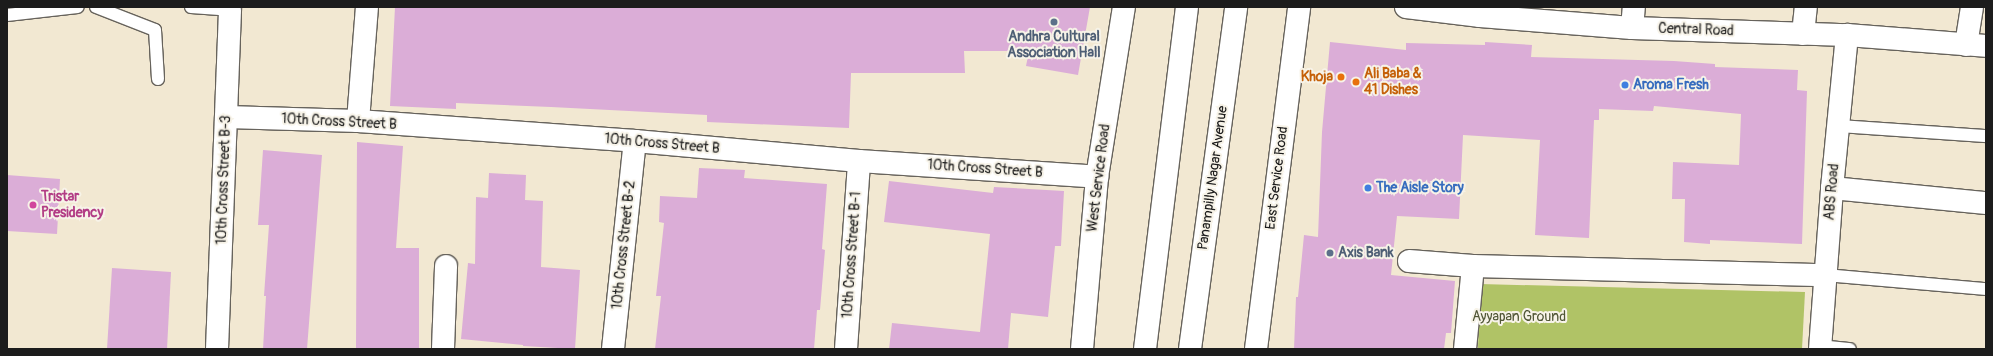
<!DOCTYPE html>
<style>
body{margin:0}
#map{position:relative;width:1993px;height:356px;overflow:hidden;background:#f2e8d2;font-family:Pangolin,sans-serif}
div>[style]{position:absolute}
.green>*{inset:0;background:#b0c366}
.building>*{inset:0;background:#dbadd7}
.roads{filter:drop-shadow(1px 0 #67635c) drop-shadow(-1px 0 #67635c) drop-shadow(0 1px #67635c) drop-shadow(0 -1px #67635c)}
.service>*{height:12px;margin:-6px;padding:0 6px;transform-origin:6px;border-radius:6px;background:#fff}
.minor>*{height:22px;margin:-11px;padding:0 11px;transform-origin:11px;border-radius:11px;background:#fff}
.tertiary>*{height:22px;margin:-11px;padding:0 11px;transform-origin:11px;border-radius:11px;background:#fff}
.dots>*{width:11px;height:11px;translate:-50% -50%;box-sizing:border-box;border:2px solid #f7f3e8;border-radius:50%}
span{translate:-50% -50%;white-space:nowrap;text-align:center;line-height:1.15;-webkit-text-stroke:4px #f7f3e8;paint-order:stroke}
.street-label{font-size:14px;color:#1c1c1c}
.service-label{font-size:14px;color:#4e5e75;font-weight:700}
.left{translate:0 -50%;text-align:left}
.food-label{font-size:14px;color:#c56008;font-weight:700}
.right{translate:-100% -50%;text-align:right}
.shop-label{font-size:14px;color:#366cbe;font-weight:700}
.hotel-label{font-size:14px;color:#b23c85;font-weight:700}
.park-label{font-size:14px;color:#505636}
.frame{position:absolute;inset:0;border:8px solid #1c1c1c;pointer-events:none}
</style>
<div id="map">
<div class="green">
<i style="clip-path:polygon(1480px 284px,1805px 292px,1802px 349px,1478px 349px)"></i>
</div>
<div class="building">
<i style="clip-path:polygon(395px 7px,1090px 7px,1078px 75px,1026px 66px,1029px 51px,964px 51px,965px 73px,851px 73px,849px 128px,707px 122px,707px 115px,551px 107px,456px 103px,456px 109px,390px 106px)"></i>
<i style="clip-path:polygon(1330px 42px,1406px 50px,1406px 43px,1485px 45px,1485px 42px,1532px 45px,1531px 57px,1674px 61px,1715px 64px,1715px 67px,1798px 70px,1797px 90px,1807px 91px,1802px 244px,1710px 240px,1710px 244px,1684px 242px,1685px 199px,1672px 199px,1673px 162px,1739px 165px,1741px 114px,1654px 106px,1653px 111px,1599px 109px,1599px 120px,1594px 120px,1589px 238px,1535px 235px,1540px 140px,1463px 135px,1459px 219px,1397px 216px,1391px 275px,1455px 281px,1451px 333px,1446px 333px,1444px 349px,1294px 349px,1296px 297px,1298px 297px,1304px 235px,1318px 237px,1322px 132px)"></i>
<i style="clip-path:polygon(357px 142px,403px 146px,396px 248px,419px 248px,419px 349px,356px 349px)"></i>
<i style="clip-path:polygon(263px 150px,322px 155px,307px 349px,263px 349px,266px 296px,264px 296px,269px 225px,258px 225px)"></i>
<i style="clip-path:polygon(699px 168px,745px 170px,744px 178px,827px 184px,822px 249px,825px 250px,820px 310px,817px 310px,814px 349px,655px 349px,661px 296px,656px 296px,664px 223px,659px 222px,660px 196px,697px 198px)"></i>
<i style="clip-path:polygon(489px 173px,526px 175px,525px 200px,543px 201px,541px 267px,580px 270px,575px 349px,523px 346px,523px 345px,461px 339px,468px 263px,475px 264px,476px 197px,488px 198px)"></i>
<i style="clip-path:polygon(7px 175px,60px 179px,57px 234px,7px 231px)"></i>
<i style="clip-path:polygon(889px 181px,993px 193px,994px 187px,1064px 191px,1061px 246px,1055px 246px,1048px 317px,1011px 313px,1008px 349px,889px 349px,892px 323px,980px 332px,990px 234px,884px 222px)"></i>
<i style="clip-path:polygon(112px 268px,171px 272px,167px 349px,107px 349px)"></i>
</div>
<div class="roads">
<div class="service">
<i style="left:96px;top:7px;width:63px;rotate:21.3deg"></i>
<i style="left:155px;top:30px;width:49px;rotate:86.5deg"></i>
<i style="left:191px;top:7px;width:39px;rotate:4deg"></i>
<i style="left:7px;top:15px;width:71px;rotate:-6.4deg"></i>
<i style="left:1838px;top:126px;width:148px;rotate:3.9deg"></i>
<i style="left:1825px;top:275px;width:162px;rotate:5deg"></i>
<i style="left:1820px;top:346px;width:30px;rotate:6deg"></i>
</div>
<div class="minor">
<i style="left:1406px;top:7px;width:75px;rotate:6.9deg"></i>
<i style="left:1480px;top:16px;width:152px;rotate:4.5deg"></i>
<i style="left:1632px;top:28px;width:215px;rotate:1.9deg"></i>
<i style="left:1847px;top:35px;width:139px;rotate:4.5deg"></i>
<i style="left:1632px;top:28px;width:21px;rotate:-85deg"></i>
<i style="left:1803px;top:34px;width:27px;rotate:-84deg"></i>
<i style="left:1966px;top:45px;width:38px;rotate:-81deg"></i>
<i style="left:227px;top:117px;width:131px;rotate:1.7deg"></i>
<i style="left:358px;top:121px;width:278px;rotate:4.1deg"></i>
<i style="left:635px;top:141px;width:225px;rotate:5.1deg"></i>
<i style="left:859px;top:161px;width:239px;rotate:3.8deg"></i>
<i style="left:358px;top:121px;width:114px;rotate:-85.5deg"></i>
<i style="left:1832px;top:188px;width:155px;rotate:5.6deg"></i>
<i style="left:1409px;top:261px;width:64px;rotate:4.5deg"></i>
<i style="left:1473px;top:266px;width:352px;rotate:1.5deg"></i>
<i style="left:217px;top:349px;width:339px;rotate:-87.8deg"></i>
<i style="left:443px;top:349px;width:83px;rotate:-87.9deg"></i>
<i style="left:613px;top:349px;width:209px;rotate:-84deg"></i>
<i style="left:846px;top:349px;width:188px;rotate:-86deg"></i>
<i style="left:1082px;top:349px;width:173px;rotate:-85deg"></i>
<i style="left:1097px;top:177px;width:172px;rotate:-81deg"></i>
<i style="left:1256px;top:349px;width:345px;rotate:-82.8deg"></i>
<i style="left:1465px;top:349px;width:83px;rotate:-84.5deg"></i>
<i style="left:1820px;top:349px;width:161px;rotate:-85.7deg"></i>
<i style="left:1832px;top:188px;width:154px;rotate:-84.4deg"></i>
</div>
<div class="tertiary">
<i style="left:1145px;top:349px;width:345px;rotate:-83deg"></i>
<i style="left:1190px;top:349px;width:345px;rotate:-82.3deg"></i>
</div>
</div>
<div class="dots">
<i style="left:1054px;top:22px;background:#5c6f8a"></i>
<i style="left:1341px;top:77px;background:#e8710a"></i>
<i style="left:1356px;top:82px;background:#e8710a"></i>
<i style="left:1625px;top:85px;background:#3f7fe0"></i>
<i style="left:1368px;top:188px;background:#3f7fe0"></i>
<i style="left:33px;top:205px;background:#d1479c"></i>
<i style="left:1330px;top:253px;background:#5c6f8a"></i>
</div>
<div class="street-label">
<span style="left:1696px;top:30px;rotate:2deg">Central Road</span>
<span style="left:339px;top:122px;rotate:3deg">10th Cross Street B</span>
<span style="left:662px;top:144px;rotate:5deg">10th Cross Street B</span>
<span style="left:985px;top:169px;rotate:4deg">10th Cross Street B</span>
<span style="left:1099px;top:178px;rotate:-83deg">West Service Road</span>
<span style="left:1213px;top:178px;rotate:-82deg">Panampilly Nagar Avenue</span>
<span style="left:1277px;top:178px;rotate:-83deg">East Service Road</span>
<span style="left:224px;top:180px;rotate:-88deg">10th Cross Street B-3</span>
<span style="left:1832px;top:192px;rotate:-85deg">ABS Road</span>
<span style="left:624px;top:245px;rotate:-84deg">10th Cross Street B-2</span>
<span style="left:852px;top:255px;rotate:-86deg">10th Cross Street B-1</span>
</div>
<div class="service-label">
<span style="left:1054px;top:45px">Andhra Cultural<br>Association Hall</span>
<span class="left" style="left:1338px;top:253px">Axis Bank</span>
</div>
<div class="food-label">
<span class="left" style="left:1364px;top:82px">Ali Baba &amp;<br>41 Dishes</span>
<span class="right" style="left:1333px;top:77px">Khoja</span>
</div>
<div class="shop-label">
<span class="left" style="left:1633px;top:85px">Aroma Fresh</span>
<span class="left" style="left:1376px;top:188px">The Aisle Story</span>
</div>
<div class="hotel-label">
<span class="left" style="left:41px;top:205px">Tristar<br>Presidency</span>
</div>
<div class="park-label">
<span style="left:1519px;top:317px">Ayyapan Ground</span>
</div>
<div class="frame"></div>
</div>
